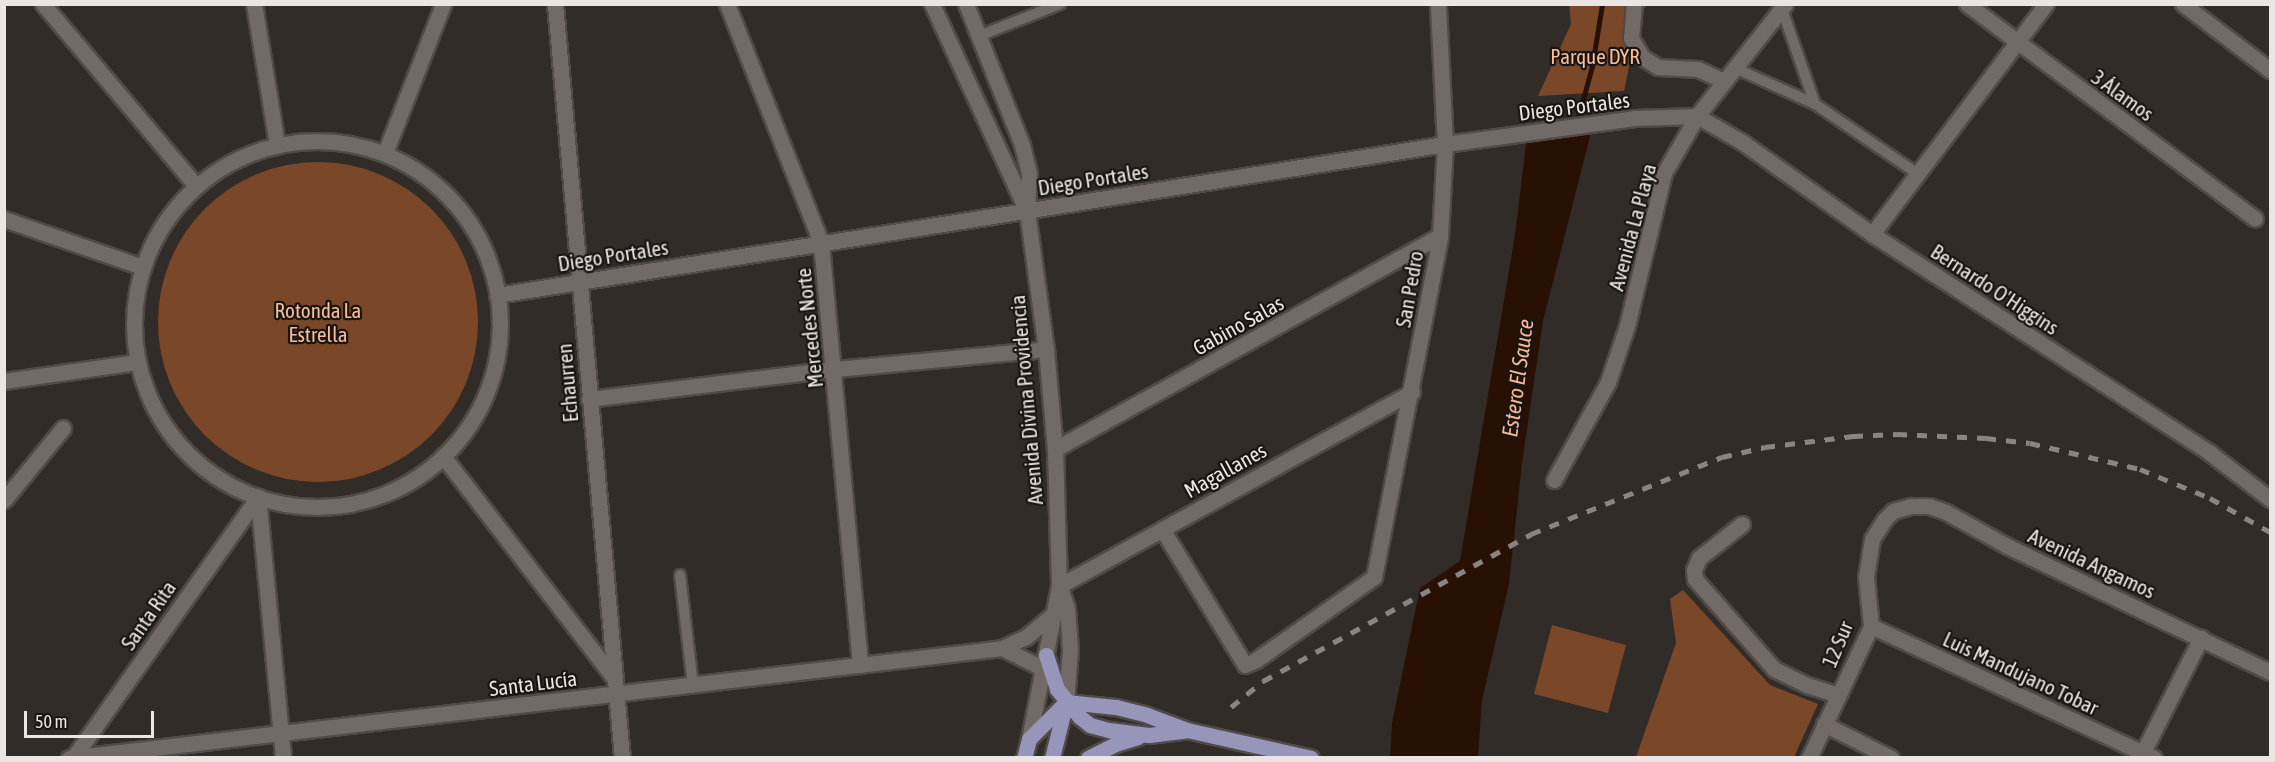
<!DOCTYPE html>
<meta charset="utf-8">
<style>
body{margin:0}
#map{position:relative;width:2275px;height:762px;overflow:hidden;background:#322c28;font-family:"Asap Condensed",sans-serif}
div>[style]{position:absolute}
.green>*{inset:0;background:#7a4829}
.round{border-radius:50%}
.water>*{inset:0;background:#281104}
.stream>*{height:5px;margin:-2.5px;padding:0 2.5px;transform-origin:2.5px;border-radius:2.5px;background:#281104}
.roads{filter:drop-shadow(2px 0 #504b48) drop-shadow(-2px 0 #504b48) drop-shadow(0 2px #504b48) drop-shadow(0 -2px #504b48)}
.service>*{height:10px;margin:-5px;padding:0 5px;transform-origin:5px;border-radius:5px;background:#726a66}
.minor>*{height:15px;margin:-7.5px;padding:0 7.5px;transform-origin:7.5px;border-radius:7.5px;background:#726a66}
.minor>.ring{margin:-7.5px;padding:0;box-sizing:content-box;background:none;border:15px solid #726a66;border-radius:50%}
.tertiary>*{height:15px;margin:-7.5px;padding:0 7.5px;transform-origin:7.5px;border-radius:7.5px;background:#726a66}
.primary>*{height:15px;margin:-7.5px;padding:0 7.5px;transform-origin:7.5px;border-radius:7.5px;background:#9895bb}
.rail>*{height:4.5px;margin-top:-2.25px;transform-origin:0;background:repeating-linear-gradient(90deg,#8a8582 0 10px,transparent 0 20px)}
span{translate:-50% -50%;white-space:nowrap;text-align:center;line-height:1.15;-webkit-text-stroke:4.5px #181513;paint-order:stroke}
.park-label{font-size:21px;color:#f9bd9a}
.street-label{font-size:21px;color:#ebe6e4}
.water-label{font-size:22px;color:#f6b997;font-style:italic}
.frame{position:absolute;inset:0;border:6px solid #ebe6e4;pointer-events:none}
.scale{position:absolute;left:24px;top:711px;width:130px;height:27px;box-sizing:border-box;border:3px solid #ebe6e4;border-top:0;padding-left:8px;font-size:18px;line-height:21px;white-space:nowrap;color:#ebe6e4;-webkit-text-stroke:4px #181513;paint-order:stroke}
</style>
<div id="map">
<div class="green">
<i style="clip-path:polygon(1569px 5px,1647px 5px,1640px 13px,1624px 91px,1538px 96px,1571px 24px)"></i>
<i class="round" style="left:158px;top:162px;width:320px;height:320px"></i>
<i style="clip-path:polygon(1683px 590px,1770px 685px,1818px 704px,1794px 757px,1636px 757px,1676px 643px,1670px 599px)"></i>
<i style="clip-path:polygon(1552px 625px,1626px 645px,1608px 713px,1534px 694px)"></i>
</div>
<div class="water">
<i style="clip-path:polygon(1595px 117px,1543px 321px,1522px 463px,1509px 584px,1482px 700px,1478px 757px,1390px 758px,1392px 723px,1420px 588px,1460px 561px,1515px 235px,1528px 128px)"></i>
</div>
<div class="stream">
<i style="left:1576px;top:125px;width:61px;rotate:-74.8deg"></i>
<i style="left:1592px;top:66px;width:63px;rotate:-80.8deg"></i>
</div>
<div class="roads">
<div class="service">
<i style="left:981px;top:35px;width:85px;rotate:-21.4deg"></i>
<i style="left:1735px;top:68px;width:88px;rotate:24.2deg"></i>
<i style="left:1815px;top:104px;width:101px;rotate:-109.2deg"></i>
<i style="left:1815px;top:104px;width:125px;rotate:34.2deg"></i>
<i style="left:680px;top:575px;width:111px;rotate:83.3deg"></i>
</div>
<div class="minor">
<i style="left:43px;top:4px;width:238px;rotate:49.9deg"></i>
<i style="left:254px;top:4px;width:143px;rotate:80.7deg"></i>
<i style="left:555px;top:4px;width:757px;rotate:84.92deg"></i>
<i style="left:727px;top:4px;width:257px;rotate:68.5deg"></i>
<i style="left:821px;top:243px;width:424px;rotate:84.7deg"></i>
<i style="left:1634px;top:4px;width:34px;rotate:95deg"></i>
<i style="left:1631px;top:38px;width:22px;rotate:60deg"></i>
<i style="left:1642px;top:57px;width:19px;rotate:32deg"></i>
<i style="left:1658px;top:67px;width:40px;rotate:2.9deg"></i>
<i style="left:1698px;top:69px;width:29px;rotate:25deg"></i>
<i style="left:1967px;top:4px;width:359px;rotate:36.7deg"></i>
<i style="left:2183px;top:4px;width:109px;rotate:37.2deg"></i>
<i style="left:1697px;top:116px;width:52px;rotate:30deg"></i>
<i style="left:1742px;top:142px;width:159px;rotate:35.3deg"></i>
<i style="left:1872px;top:234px;width:403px;rotate:32.9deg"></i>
<i style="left:2210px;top:453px;width:76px;rotate:37.5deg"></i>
<i class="ring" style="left:134px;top:141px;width:351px;height:351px"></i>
<i style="left:385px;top:153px;width:160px;rotate:-68.7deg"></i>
<i style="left:4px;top:219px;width:147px;rotate:19.1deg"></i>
<i style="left:1872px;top:234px;width:288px;rotate:-52.9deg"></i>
<i style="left:497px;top:295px;width:960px;rotate:-9.05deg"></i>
<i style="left:1445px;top:144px;width:191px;rotate:-7.8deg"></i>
<i style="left:1634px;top:118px;width:63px;rotate:-1.8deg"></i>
<i style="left:4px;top:381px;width:135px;rotate:-8.1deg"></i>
<i style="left:589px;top:399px;width:248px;rotate:-7deg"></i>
<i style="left:835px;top:369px;width:212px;rotate:-5.4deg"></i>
<i style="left:1055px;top:449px;width:440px;rotate:-29deg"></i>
<i style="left:443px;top:456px;width:280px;rotate:52.4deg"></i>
<i style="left:1554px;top:480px;width:112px;rotate:-61.1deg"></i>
<i style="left:1608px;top:382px;width:59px;rotate:-71.3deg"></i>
<i style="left:1627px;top:326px;width:157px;rotate:-76.4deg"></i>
<i style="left:1664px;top:173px;width:66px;rotate:-59.9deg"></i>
<i style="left:1697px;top:116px;width:142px;rotate:-51.8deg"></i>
<i style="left:258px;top:497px;width:262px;rotate:84.5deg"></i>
<i style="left:4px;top:500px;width:93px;rotate:-50.7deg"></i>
<i style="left:1742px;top:524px;width:55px;rotate:141.7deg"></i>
<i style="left:1699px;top:558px;width:13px;rotate:113deg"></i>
<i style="left:1694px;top:570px;width:9px;rotate:84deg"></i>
<i style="left:1695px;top:579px;width:120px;rotate:48.7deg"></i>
<i style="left:1774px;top:669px;width:37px;rotate:26deg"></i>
<i style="left:1807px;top:685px;width:33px;rotate:18deg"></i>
<i style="left:1162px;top:529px;width:159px;rotate:58.6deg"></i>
<i style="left:1245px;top:665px;width:12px;rotate:-24deg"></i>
<i style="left:1256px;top:660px;width:144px;rotate:-35.1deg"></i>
<i style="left:1374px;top:577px;width:347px;rotate:-79deg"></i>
<i style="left:1440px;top:236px;width:92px;rotate:-86.9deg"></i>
<i style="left:1445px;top:144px;width:140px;rotate:-92.9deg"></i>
<i style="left:1059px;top:586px;width:403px;rotate:-28.8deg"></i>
<i style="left:1871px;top:626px;width:312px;rotate:25deg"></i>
<i style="left:1002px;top:648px;width:47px;rotate:26.6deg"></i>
<i style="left:1824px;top:724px;width:75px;rotate:26.9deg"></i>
<i style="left:69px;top:758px;width:939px;rotate:-6.72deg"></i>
<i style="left:1002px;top:648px;width:26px;rotate:-25deg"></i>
<i style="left:1026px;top:637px;width:35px;rotate:-40deg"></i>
<i style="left:73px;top:758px;width:320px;rotate:-54.7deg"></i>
<i style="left:2140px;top:758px;width:135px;rotate:-63.1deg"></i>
</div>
<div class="tertiary">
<i style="left:932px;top:4px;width:226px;rotate:65.4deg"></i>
<i style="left:966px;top:4px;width:152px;rotate:68.3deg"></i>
<i style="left:1022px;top:145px;width:30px;rotate:76deg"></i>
<i style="left:1029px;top:174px;width:37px;rotate:93deg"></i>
<i style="left:1027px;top:211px;width:139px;rotate:82.2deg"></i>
<i style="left:1046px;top:349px;width:100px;rotate:84.9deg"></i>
<i style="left:1055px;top:449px;width:137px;rotate:88.3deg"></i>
<i style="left:1059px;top:586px;width:156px;rotate:101.1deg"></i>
<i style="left:1060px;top:587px;width:22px;rotate:72deg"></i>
<i style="left:1067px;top:608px;width:42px;rotate:85.9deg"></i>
<i style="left:1070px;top:650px;width:52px;rotate:94.4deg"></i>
<i style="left:1809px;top:758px;width:146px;rotate:-64.8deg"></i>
<i style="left:1871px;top:626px;width:49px;rotate:-95.8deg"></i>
<i style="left:1866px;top:577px;width:38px;rotate:-81deg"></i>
<i style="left:1872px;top:539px;width:24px;rotate:-57deg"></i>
<i style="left:1885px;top:519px;width:11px;rotate:-45deg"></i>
<i style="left:1893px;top:511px;width:19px;rotate:-16deg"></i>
<i style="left:1911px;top:506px;width:18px"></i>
<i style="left:1929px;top:506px;width:18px;rotate:19deg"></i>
<i style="left:1946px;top:512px;width:70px;rotate:29.1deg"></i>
<i style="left:2007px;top:546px;width:292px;rotate:25.6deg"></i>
</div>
<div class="primary">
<i style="left:1046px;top:655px;width:36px;rotate:72deg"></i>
<i style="left:1057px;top:689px;width:36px;rotate:51deg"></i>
<i style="left:1080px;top:717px;width:13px;rotate:39deg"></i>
<i style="left:1090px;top:725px;width:20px;rotate:15deg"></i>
<i style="left:1109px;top:730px;width:40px;rotate:7.1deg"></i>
<i style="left:1149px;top:735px;width:35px;rotate:-7deg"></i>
<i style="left:1066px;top:702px;width:50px;rotate:5.7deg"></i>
<i style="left:1116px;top:707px;width:32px;rotate:14deg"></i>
<i style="left:1147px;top:715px;width:43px;rotate:20.6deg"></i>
<i style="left:1187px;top:730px;width:127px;rotate:12.7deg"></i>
<i style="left:1024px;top:758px;width:20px;rotate:-75deg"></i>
<i style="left:1029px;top:739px;width:52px;rotate:-45deg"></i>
<i style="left:1052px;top:758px;width:58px;rotate:-76deg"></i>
<i style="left:1088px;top:758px;width:30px;rotate:-27deg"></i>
<i style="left:1115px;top:744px;width:24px;rotate:-17deg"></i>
</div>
</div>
<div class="rail">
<i style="left:1231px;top:707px;width:41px;rotate:-39.1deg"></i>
<i style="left:1263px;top:681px;width:306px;rotate:-28.7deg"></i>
<i style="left:1531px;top:534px;width:206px;rotate:-22deg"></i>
<i style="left:1722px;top:457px;width:44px;rotate:-13.1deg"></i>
<i style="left:1765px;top:447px;width:89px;rotate:-7.1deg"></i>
<i style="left:1853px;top:436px;width:44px;rotate:-2.6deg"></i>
<i style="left:1897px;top:434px;width:89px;rotate:2.6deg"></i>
<i style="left:1986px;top:438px;width:44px;rotate:6.5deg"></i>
<i style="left:2030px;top:443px;width:113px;rotate:13.3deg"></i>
<i style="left:2140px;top:469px;width:76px;rotate:22.5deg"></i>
<i style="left:2210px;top:498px;width:69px;rotate:29.5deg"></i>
<i style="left:1174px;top:758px;width:1px;rotate:-45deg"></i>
</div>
<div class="park-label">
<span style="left:1595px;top:56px">Parque DYR</span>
<span style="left:318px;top:322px">Rotonda La<br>Estrella</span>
</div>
<div class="street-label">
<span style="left:2123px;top:95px;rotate:36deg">3 Álamos</span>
<span style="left:1574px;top:106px;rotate:-7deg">Diego Portales</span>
<span style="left:1093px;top:179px;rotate:-9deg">Diego Portales</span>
<span style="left:1632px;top:227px;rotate:-75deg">Avenida La Playa</span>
<span style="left:613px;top:255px;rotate:-9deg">Diego Portales</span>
<span style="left:1409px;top:289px;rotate:-80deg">San Pedro</span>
<span style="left:1995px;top:289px;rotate:33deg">Bernardo O'Higgins</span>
<span style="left:1238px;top:325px;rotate:-29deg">Gabino Salas</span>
<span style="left:809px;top:328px;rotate:-96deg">Mercedes Norte</span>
<span style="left:567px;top:383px;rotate:-95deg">Echaurren</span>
<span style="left:1026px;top:400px;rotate:-95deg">Avenida Divina Providencia</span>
<span style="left:1225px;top:470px;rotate:-29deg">Magallanes</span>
<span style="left:2092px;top:563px;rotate:25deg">Avenida Angamos</span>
<span style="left:148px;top:615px;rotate:-55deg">Santa Rita</span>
<span style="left:1837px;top:644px;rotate:-67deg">12 Sur</span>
<span style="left:2021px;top:673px;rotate:25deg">Luis Mandujano Tobar</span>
<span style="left:533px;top:683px;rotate:-7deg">Santa Lucía</span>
</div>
<div class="water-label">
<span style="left:1518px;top:378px;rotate:-82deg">Estero El Sauce</span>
</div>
<div class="frame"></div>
<div class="scale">50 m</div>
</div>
